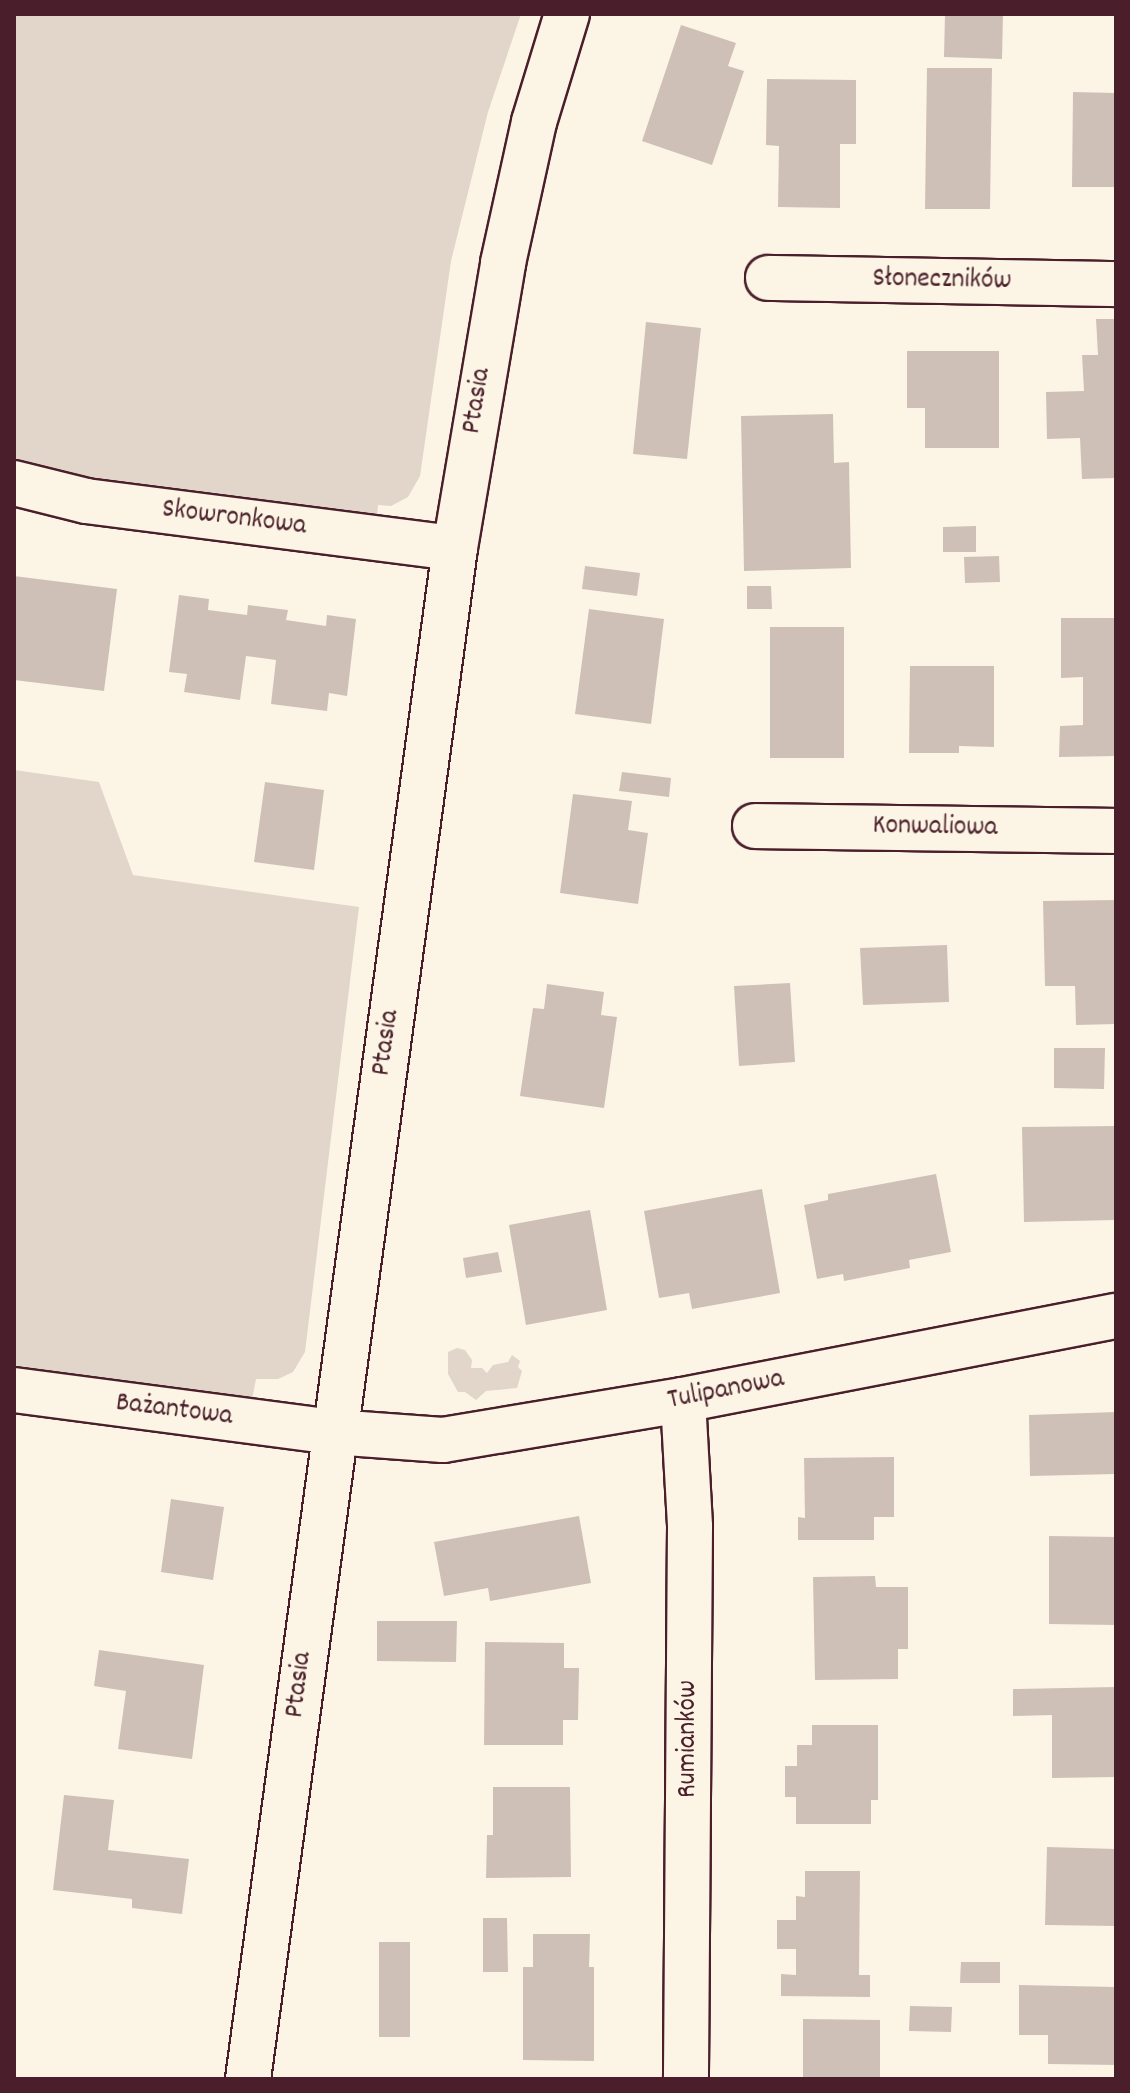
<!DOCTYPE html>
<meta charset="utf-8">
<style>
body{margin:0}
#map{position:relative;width:1130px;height:2093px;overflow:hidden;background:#fcf5e5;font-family:Dekko,sans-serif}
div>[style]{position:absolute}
.green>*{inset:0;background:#e2d5ca}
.building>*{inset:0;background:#cfc0b7}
.roads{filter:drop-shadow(2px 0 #4a1f2b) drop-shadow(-2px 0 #4a1f2b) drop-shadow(0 2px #4a1f2b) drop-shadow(0 -2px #4a1f2b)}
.minor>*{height:44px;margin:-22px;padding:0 22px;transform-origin:22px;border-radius:22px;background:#fcf5e5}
span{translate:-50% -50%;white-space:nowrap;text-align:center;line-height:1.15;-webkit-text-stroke:8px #fcf5e5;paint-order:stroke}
.street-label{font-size:28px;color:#4a1f2b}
.frame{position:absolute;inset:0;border:16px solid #4a1f2b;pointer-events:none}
</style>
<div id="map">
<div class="green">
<i style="clip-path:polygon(14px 14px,521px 14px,488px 112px,451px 261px,420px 476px,408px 497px,391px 506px,378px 505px,377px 519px,71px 481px,14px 465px)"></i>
<i style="clip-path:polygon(14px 770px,99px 782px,133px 875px,359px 907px,305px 1352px,293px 1372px,278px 1379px,256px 1379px,252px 1400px,14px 1368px)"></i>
<i style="clip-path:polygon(457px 1348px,465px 1350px,472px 1360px,471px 1368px,482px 1368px,487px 1373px,493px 1365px,508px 1362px,512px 1355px,520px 1361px,518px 1367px,522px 1371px,517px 1388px,486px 1391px,476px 1400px,465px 1392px,458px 1392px,448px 1374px,448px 1352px)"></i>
</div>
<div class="building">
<i style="clip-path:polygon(945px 14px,1003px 14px,1002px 59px,944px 57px)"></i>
<i style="clip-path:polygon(681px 25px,736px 43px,728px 66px,744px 71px,712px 165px,642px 141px)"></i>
<i style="clip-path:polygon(927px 68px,992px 68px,990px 209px,925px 209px)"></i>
<i style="clip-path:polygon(767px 79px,856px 80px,856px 144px,840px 144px,840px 208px,778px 207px,779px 146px,766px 145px)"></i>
<i style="clip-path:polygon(1073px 92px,1116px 93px,1116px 187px,1072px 187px)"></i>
<i style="clip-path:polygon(1096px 319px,1116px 319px,1116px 478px,1082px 479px,1080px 438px,1047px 439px,1046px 392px,1084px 391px,1082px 355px,1098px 355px)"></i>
<i style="clip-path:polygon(646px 322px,701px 328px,687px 459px,633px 454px)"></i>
<i style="clip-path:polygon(907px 351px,999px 351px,999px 448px,925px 448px,925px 408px,907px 408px)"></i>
<i style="clip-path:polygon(833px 414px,834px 463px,849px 462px,851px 568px,744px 571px,741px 416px)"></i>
<i style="clip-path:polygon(976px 526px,976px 552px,943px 552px,943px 527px)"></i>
<i style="clip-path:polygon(999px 556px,1000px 582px,965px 583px,964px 557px)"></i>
<i style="clip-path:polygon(585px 566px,640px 573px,637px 596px,582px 589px)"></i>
<i style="clip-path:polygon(14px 576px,117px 589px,104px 691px,14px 680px)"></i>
<i style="clip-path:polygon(747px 586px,771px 586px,772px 609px,747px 609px)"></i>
<i style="clip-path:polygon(179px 595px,209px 599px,208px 610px,247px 615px,248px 605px,288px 610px,286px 620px,326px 626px,327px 615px,356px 619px,347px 696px,329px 693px,327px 711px,271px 704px,276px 660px,246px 656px,240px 700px,184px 692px,187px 674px,169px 672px)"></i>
<i style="clip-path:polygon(589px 609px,664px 619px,651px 724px,575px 714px)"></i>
<i style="clip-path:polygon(1061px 618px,1116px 618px,1116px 756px,1059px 757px,1060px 726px,1083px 725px,1083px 677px,1061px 678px)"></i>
<i style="clip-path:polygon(770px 627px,844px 627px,844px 758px,770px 758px)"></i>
<i style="clip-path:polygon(910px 666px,994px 666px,994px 747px,959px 746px,959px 753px,909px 753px)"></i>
<i style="clip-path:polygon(622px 772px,671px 778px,669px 797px,619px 791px)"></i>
<i style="clip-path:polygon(265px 782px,324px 790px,314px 870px,254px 862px)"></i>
<i style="clip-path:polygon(573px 794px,632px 801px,628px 830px,648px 833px,638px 904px,560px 893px)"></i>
<i style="clip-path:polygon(1116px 900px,1116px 1024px,1076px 1025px,1075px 986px,1045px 986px,1043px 901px)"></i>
<i style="clip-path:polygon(947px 945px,949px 1002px,863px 1005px,860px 948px)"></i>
<i style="clip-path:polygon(790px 983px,795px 1062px,739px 1066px,734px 986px)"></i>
<i style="clip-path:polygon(547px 984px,604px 992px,601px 1015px,617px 1017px,604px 1108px,520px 1096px,533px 1008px,544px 1009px)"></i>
<i style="clip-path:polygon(1054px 1048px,1105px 1048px,1104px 1089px,1054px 1088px)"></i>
<i style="clip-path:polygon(1116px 1126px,1116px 1220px,1024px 1222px,1022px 1127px)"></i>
<i style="clip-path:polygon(936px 1174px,951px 1252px,909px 1260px,910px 1268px,844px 1281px,843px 1274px,817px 1279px,804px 1205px,828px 1200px,828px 1194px)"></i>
<i style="clip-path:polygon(762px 1189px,780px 1293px,692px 1309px,689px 1293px,659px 1298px,644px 1211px)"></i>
<i style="clip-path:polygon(590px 1210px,607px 1310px,526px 1325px,509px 1225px)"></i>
<i style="clip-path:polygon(498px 1252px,502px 1272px,466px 1278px,463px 1258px)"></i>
<i style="clip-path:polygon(1116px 1412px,1116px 1474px,1030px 1476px,1029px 1415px)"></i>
<i style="clip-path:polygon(894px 1457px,894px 1517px,874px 1517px,874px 1540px,798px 1540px,798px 1517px,805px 1518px,804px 1458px)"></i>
<i style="clip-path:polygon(171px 1499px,224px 1507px,213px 1580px,161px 1572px)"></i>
<i style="clip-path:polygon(579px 1516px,591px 1583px,490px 1601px,488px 1588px,444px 1596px,434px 1542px)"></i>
<i style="clip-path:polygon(1049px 1536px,1116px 1537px,1115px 1625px,1049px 1624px)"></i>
<i style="clip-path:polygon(875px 1576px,876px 1587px,908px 1587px,908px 1649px,898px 1649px,898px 1679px,815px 1680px,813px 1577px)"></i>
<i style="clip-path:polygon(377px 1621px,457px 1621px,456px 1662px,377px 1661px)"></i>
<i style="clip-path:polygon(485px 1642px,564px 1643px,564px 1668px,579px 1668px,578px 1720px,563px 1720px,563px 1745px,484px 1745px)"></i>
<i style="clip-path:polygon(99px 1650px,204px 1665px,192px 1759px,118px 1749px,126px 1691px,94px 1686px)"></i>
<i style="clip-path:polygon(1116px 1687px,1116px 1777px,1052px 1778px,1052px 1715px,1013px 1716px,1013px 1689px)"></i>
<i style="clip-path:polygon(812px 1725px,878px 1725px,878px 1800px,871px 1800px,871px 1824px,796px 1824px,796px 1797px,785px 1797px,785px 1766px,797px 1766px,797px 1745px,812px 1745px)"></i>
<i style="clip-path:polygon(493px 1787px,570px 1787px,571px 1877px,486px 1878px,487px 1835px,493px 1835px)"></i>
<i style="clip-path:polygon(64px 1795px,114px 1800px,108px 1850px,189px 1859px,182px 1914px,132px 1908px,132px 1899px,53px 1890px)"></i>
<i style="clip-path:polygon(1047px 1847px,1116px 1849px,1116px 1926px,1045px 1925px)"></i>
<i style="clip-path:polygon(805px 1871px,860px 1871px,859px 1975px,870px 1975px,870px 1997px,781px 1996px,781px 1974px,796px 1975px,796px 1949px,777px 1949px,777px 1920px,796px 1920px,796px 1896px,805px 1897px)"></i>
<i style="clip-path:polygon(483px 1918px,507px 1918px,508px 1972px,483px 1972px)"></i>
<i style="clip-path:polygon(533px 1934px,590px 1934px,589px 1967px,594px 1967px,594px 2061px,523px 2060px,523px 1967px,533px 1967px)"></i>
<i style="clip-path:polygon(379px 1942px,410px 1942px,410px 2037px,379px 2037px)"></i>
<i style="clip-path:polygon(961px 1962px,1000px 1962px,1000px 1983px,960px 1983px)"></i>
<i style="clip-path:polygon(1019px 1985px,1116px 1987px,1116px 2065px,1048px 2064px,1048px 2035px,1019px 2035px)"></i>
<i style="clip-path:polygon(910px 2006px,952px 2007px,951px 2032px,909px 2031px)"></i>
<i style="clip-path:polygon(803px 2019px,880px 2020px,880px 2079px,803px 2079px)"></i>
</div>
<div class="roads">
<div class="minor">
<i style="left:768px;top:278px;width:348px;rotate:1deg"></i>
<i style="left:14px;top:483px;width:74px;rotate:14deg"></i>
<i style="left:86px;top:501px;width:372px;rotate:7.3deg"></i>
<i style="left:755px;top:826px;width:361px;rotate:0.8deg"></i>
<i style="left:14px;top:1390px;width:322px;rotate:7.5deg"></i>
<i style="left:333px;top:1432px;width:110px;rotate:4.2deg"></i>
<i style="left:443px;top:1440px;width:243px;rotate:-9.5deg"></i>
<i style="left:683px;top:1400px;width:441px;rotate:-11deg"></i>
<i style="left:683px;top:1400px;width:127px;rotate:86.8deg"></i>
<i style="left:690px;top:1527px;width:552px;rotate:90.42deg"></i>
<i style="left:248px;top:2079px;width:1545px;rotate:-82.3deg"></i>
<i style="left:455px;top:548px;width:289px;rotate:-80.4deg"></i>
<i style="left:503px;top:263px;width:144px;rotate:-77.6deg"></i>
<i style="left:534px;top:122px;width:113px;rotate:-73deg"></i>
</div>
</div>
<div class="street-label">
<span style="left:942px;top:281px;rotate:1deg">Słoneczników</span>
<span style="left:478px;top:401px;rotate:-81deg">Ptasia</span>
<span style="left:234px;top:519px;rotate:7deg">Skowronkowa</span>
<span style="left:935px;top:828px;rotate:1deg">Konwaliowa</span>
<span style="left:387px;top:1043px;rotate:-82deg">Ptasia</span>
<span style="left:726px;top:1391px;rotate:-11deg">Tulipanowa</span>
<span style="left:174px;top:1411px;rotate:7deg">Bażantowa</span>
<span style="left:300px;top:1685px;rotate:-83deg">Ptasia</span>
<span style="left:689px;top:1739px;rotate:-90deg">Rumianków</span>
</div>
<div class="frame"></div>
</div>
